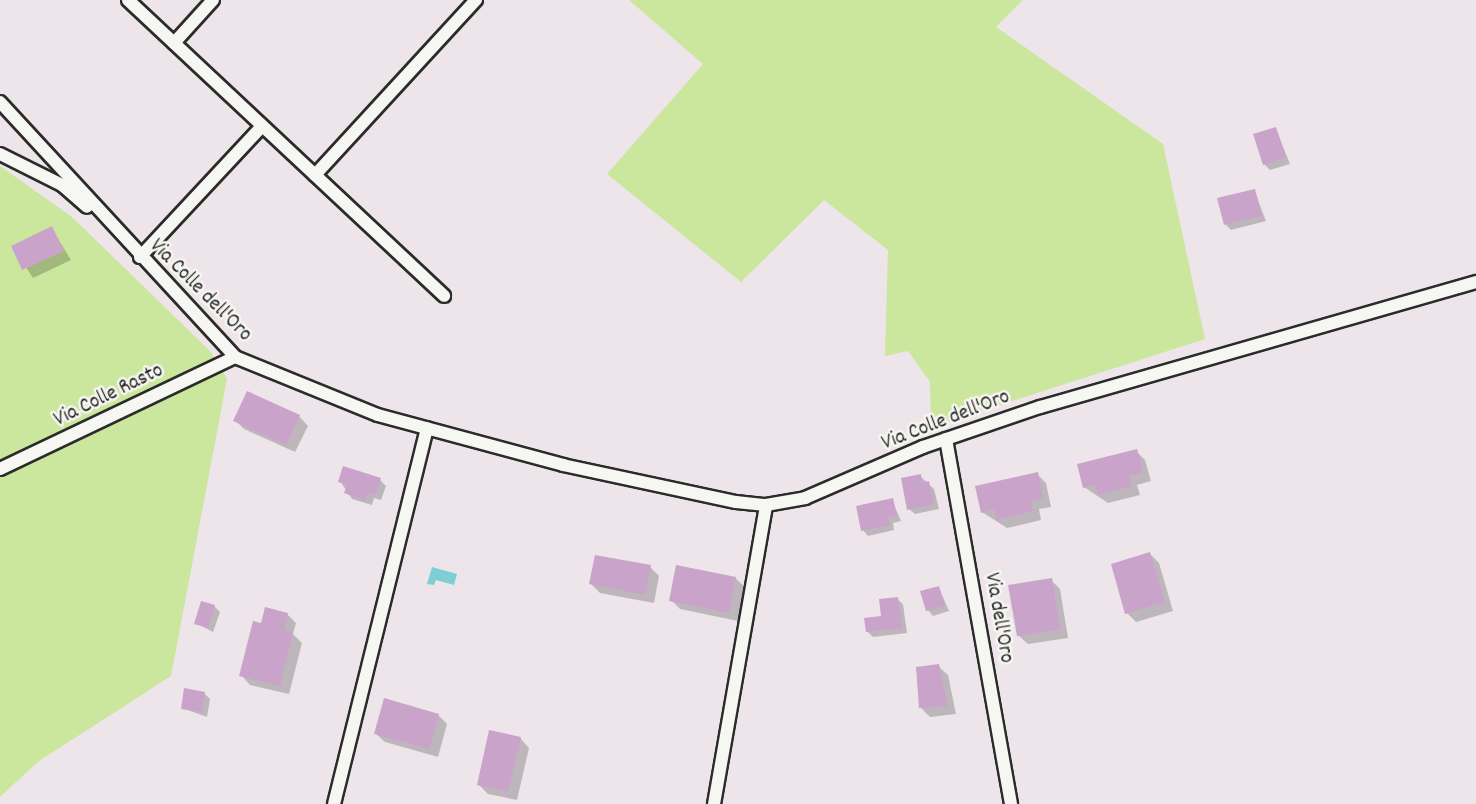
<!DOCTYPE html>
<style>
body{margin:0}
#map{position:relative;width:1476px;height:804px;overflow:hidden;background:#ede5ea;font-family:Dekko,sans-serif}
div>[style]{position:absolute}
.green>*{inset:0;background:#cbe69d}
.water>*{inset:0;background:#7ecfd4}
.shadow>*{inset:0;background:#0003}
.building>*{inset:0;background:#caa3ca}
.roads{filter:drop-shadow(2px 0 #2b2b2b) drop-shadow(-2px 0 #2b2b2b) drop-shadow(0 2px #2b2b2b) drop-shadow(0 -2px #2b2b2b)}
.street>*{height:12px;margin:-6px;padding:0 6px;transform-origin:6px;border-radius:6px;background:#f6f6f2}
span{translate:-50% -50%;white-space:nowrap;text-align:center;line-height:1.15;-webkit-text-stroke:5px #f6f6f2;paint-order:stroke}
.street-label{font-size:21px;color:#2b2b2b}
</style>
<div id="map">
<div class="green">
<i style="clip-path:polygon(629px 0,1023px 0,996px 27px,1163px 144px,1205px 339px,931px 427px,930px 382px,908px 351px,885px 356px,888px 250px,824px 200px,741px 282px,607px 174px,703px 64px)"></i>
<i style="clip-path:polygon(evenodd,0 166px,72px 217px,211px 352px,227px 379px,171px 676px,39px 761px,0 797px,0 166px,52px 227px,63px 251px,22px 270px,11px 246px,52px 227px)"></i>
</div>
<div class="water">
<i style="clip-path:polygon(432px 567px,457px 574px,454px 585px,436px 580px,434px 585px,427px 584px)"></i>
</div>
<div class="shadow">
<i style="clip-path:polygon(1276px 129px,1290px 164px,1270px 170px,1264px 164px)"></i>
<i style="clip-path:polygon(1254px 190px,1266px 221px,1231px 230px,1226px 225px)"></i>
<i style="clip-path:polygon(52px 229px,71px 260px,33px 278px,13px 247px)"></i>
<i style="clip-path:polygon(299px 416px,308px 426px,295px 452px,244px 429px,235px 420px)"></i>
<i style="clip-path:polygon(1136px 451px,1145px 460px,1151px 481px,1137px 485px,1140px 495px,1108px 503px,1084px 487px)"></i>
<i style="clip-path:polygon(1037px 474px,1046px 483px,1051px 507px,1039px 509px,1041px 520px,1007px 528px,982px 512px)"></i>
<i style="clip-path:polygon(920px 476px,934px 489px,939px 509px,915px 514px,909px 509px)"></i>
<i style="clip-path:polygon(380px 480px,386px 486px,381px 500px,374px 498px,372px 505px,352px 499px,340px 481px)"></i>
<i style="clip-path:polygon(892px 500px,901px 521px,893px 523px,894px 530px,868px 536px,863px 530px)"></i>
<i style="clip-path:polygon(1150px 554px,1159px 563px,1173px 611px,1136px 622px,1127px 613px)"></i>
<i style="clip-path:polygon(650px 567px,659px 576px,654px 603px,600px 593px,591px 584px)"></i>
<i style="clip-path:polygon(735px 578px,745px 587px,738px 621px,680px 609px,671px 600px)"></i>
<i style="clip-path:polygon(1051px 580px,1060px 589px,1068px 638px,1028px 644px,1018px 635px)"></i>
<i style="clip-path:polygon(939px 588px,949px 611px,933px 616px,928px 610px)"></i>
<i style="clip-path:polygon(897px 599px,903px 604px,907px 633px,873px 637px,867px 631px)"></i>
<i style="clip-path:polygon(214px 606px,220px 612px,213px 632px,196px 623px)"></i>
<i style="clip-path:polygon(287px 614px,296px 623px,293px 634px,302px 643px,289px 694px,250px 685px,241px 675px)"></i>
<i style="clip-path:polygon(938px 666px,948px 675px,956px 714px,930px 717px,921px 708px)"></i>
<i style="clip-path:polygon(204px 693px,210px 699px,207px 717px,182px 708px)"></i>
<i style="clip-path:polygon(438px 715px,447px 724px,438px 757px,385px 742px,375px 733px)"></i>
<i style="clip-path:polygon(520px 738px,529px 748px,517px 800px,488px 794px,479px 785px)"></i>
</div>
<div class="building">
<i style="clip-path:polygon(1276px 127px,1286px 158px,1263px 165px,1253px 134px)"></i>
<i style="clip-path:polygon(1255px 189px,1262px 216px,1224px 225px,1217px 198px)"></i>
<i style="clip-path:polygon(52px 226px,64px 251px,22px 270px,11px 246px)"></i>
<i style="clip-path:polygon(247px 391px,300px 415px,286px 445px,233px 421px)"></i>
<i style="clip-path:polygon(1137px 449px,1143px 472px,1129px 476px,1132px 486px,1098px 495px,1095px 485px,1083px 488px,1077px 464px)"></i>
<i style="clip-path:polygon(343px 466px,381px 478px,375px 495px,368px 493px,366px 501px,344px 493px,347px 485px,338px 482px)"></i>
<i style="clip-path:polygon(1038px 472px,1043px 498px,1031px 501px,1033px 511px,996px 520px,994px 509px,981px 513px,975px 486px)"></i>
<i style="clip-path:polygon(921px 474px,922px 483px,929px 481px,934px 504px,907px 510px,901px 478px)"></i>
<i style="clip-path:polygon(893px 498px,897px 516px,888px 517px,890px 525px,861px 531px,856px 506px)"></i>
<i style="clip-path:polygon(1150px 552px,1165px 602px,1125px 614px,1111px 564px)"></i>
<i style="clip-path:polygon(595px 555px,651px 565px,645px 595px,589px 584px)"></i>
<i style="clip-path:polygon(676px 565px,736px 577px,729px 613px,669px 601px)"></i>
<i style="clip-path:polygon(1052px 578px,1060px 629px,1017px 636px,1008px 585px)"></i>
<i style="clip-path:polygon(939px 586px,945px 606px,926px 611px,920px 591px)"></i>
<i style="clip-path:polygon(898px 597px,902px 628px,866px 632px,864px 618px,881px 616px,879px 599px)"></i>
<i style="clip-path:polygon(201px 601px,215px 605px,208px 628px,194px 624px)"></i>
<i style="clip-path:polygon(265px 607px,288px 613px,284px 630px,293px 632px,280px 686px,239px 676px,253px 621px,261px 623px)"></i>
<i style="clip-path:polygon(939px 664px,948px 706px,919px 708px,916px 667px)"></i>
<i style="clip-path:polygon(184px 688px,205px 692px,202px 712px,181px 709px)"></i>
<i style="clip-path:polygon(384px 698px,439px 714px,429px 749px,374px 734px)"></i>
<i style="clip-path:polygon(489px 730px,521px 737px,508px 792px,477px 785px)"></i>
</div>
<div class="roads">
<div class="street">
<i style="left:128px;top:0;width:433px;rotate:43.1deg"></i>
<i style="left:174px;top:43px;width:58px;rotate:-47.8deg"></i>
<i style="left:0;top:102px;width:347px;rotate:47.3deg"></i>
<i style="left:235px;top:357px;width:154px;rotate:22.1deg"></i>
<i style="left:378px;top:415px;width:192px;rotate:15.1deg"></i>
<i style="left:563px;top:465px;width:177px;rotate:12.1deg"></i>
<i style="left:736px;top:502px;width:30px;rotate:6deg"></i>
<i style="left:766px;top:505px;width:40px;rotate:-10deg"></i>
<i style="left:805px;top:498px;width:129px;rotate:-23.4deg"></i>
<i style="left:923px;top:447px;width:124px;rotate:-18.9deg"></i>
<i style="left:1040px;top:407px;width:454px;rotate:-16deg"></i>
<i style="left:0;top:154px;width:69px;rotate:26.6deg"></i>
<i style="left:62px;top:185px;width:33px;rotate:41deg"></i>
<i style="left:315px;top:175px;width:238px;rotate:-47.4deg"></i>
<i style="left:140px;top:257px;width:179px;rotate:-47deg"></i>
<i style="left:946px;top:439px;width:371px;rotate:79.9deg"></i>
<i style="left:0;top:469px;width:260px;rotate:-25.5deg"></i>
<i style="left:334px;top:804px;width:387px;rotate:-76.1deg"></i>
<i style="left:714px;top:804px;width:303px;rotate:-80.1deg"></i>
</div>
</div>
<div class="street-label">
<span style="left:200px;top:291px;rotate:45deg">Via Colle dell'Oro</span>
<span style="left:109px;top:396px;rotate:-26deg">Via Colle Rasto</span>
<span style="left:946px;top:421px;rotate:-21deg">Via Colle dell'Oro</span>
<span style="left:998px;top:618px;rotate:80deg">Via dell'Oro</span>
</div>
</div>
